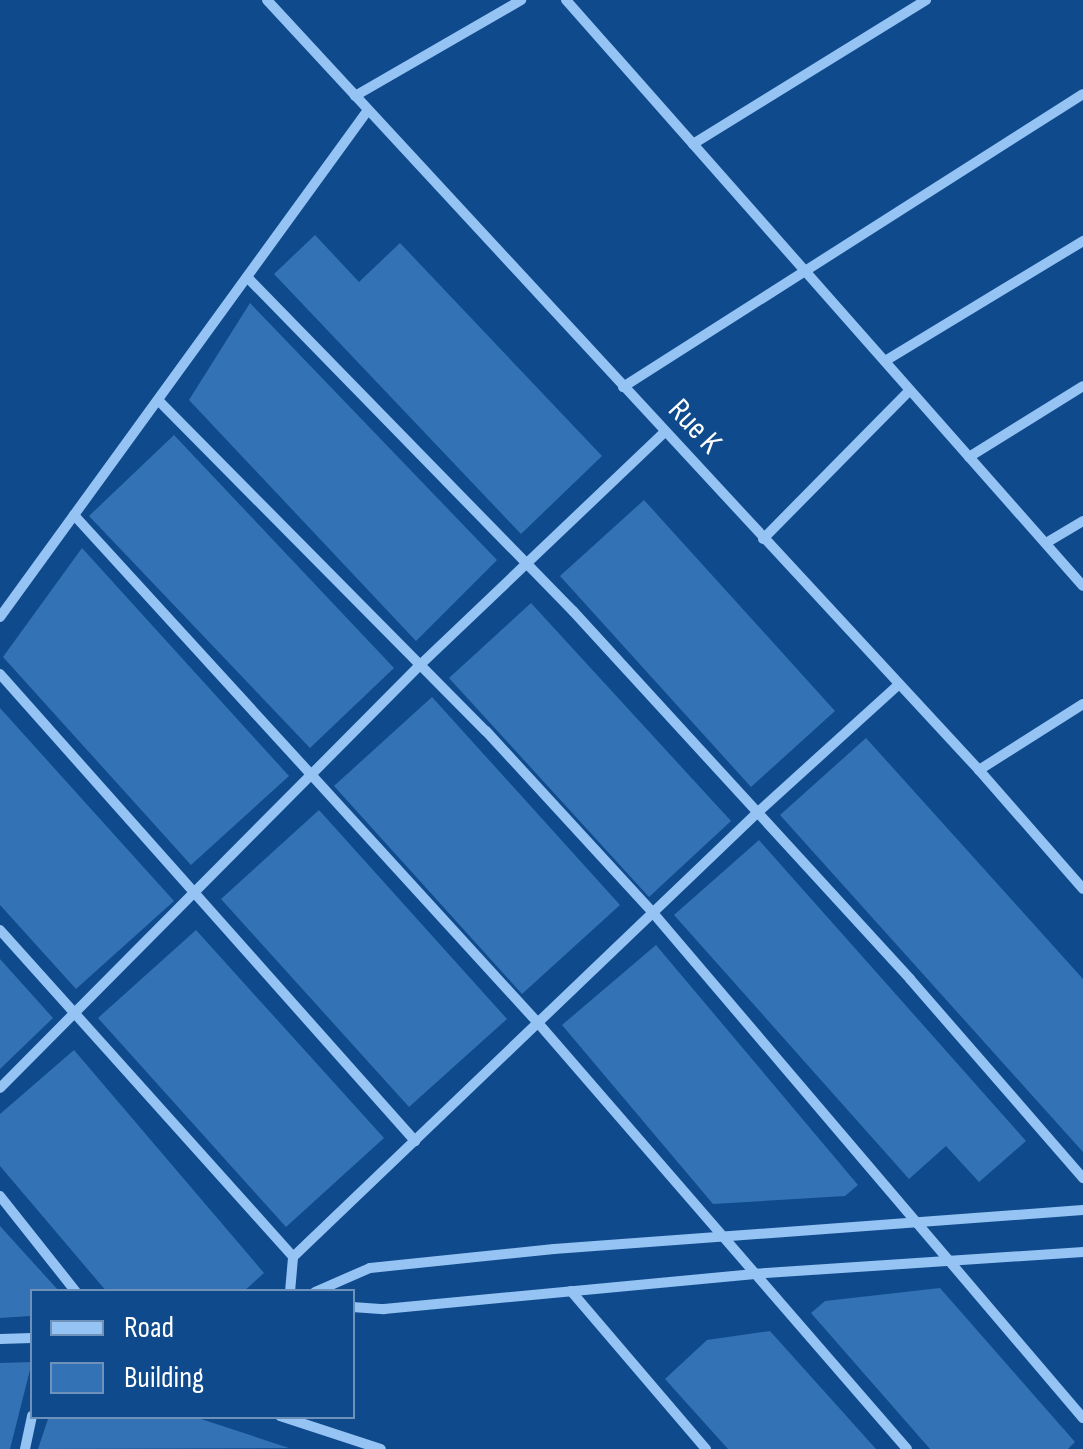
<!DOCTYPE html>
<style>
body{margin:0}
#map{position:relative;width:1083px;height:1449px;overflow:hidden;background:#0f4a8c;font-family:"Sofia Sans Condensed",sans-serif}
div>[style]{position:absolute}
.building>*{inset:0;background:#3372b4}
.street>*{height:10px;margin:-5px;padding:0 5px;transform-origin:5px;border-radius:5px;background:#95c3f3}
span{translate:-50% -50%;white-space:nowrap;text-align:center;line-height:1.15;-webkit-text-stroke:10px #0f4a8c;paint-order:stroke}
.street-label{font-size:32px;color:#fff}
.legend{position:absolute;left:30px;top:1289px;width:325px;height:130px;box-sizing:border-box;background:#0f4a8c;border:2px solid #6f92ba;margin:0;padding:12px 18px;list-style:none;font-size:30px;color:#fff}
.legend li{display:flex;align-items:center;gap:20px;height:50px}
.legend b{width:50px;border:2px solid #6f92ba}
</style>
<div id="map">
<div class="building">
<i style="clip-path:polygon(315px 235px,359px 282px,400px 243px,602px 456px,521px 534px,274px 274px)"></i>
<i style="clip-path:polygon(250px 303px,497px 560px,416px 641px,189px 400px)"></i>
<i style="clip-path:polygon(174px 435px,394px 668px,310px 748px,89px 516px)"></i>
<i style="clip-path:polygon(644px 500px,835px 711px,751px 787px,560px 576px)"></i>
<i style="clip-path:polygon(82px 548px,289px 776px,191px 865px,3px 657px)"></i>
<i style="clip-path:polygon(531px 603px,731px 821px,649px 897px,449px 678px)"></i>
<i style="clip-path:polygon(432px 697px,620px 905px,522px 994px,334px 786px)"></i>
<i style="clip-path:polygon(0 708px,174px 901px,76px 989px,0 905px)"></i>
<i style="clip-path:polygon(866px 738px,1083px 979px,1083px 1152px,780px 815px)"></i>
<i style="clip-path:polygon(319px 810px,507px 1019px,409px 1107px,221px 899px)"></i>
<i style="clip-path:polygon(759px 840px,1026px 1141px,979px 1182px,946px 1146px,909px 1179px,674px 915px)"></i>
<i style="clip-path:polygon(196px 930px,384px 1138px,286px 1227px,98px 1018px)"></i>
<i style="clip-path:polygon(656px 945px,858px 1185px,845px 1196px,713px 1204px,562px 1025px)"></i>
<i style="clip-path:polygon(0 959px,53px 1018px,0 1069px)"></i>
<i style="clip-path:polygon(74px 1050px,264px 1273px,243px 1292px,107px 1292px,0 1166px,0 1114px)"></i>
<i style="clip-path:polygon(0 1226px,58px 1290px,32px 1292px,30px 1316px,0 1318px)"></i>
<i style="clip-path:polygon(940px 1288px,1075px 1442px,1068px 1449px,930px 1449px,811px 1313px,825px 1301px)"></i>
<i style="clip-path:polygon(770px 1331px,876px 1449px,728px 1449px,665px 1379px,707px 1340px)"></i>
<i style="clip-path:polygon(32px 1362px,10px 1449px,0 1449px,0 1363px)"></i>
<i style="clip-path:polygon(49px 1416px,192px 1416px,289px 1448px,38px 1449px)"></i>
</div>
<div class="street">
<i style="left:267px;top:0;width:1049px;rotate:47.24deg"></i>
<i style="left:979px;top:770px;width:158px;rotate:48.8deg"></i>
<i style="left:566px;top:0;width:781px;rotate:48.58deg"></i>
<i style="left:355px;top:96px;width:192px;rotate:-30deg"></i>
<i style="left:693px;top:144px;width:274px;rotate:-31.7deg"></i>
<i style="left:247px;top:277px;width:467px;rotate:45.7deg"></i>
<i style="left:573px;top:611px;width:499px;rotate:47.5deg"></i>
<i style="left:910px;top:979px;width:264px;rotate:49deg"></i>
<i style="left:885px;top:361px;width:232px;rotate:-31.2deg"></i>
<i style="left:623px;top:387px;width:545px;rotate:-32.5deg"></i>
<i style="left:158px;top:400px;width:466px;rotate:45.3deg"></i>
<i style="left:486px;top:731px;width:248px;rotate:47.4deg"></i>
<i style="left:654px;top:914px;width:662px;rotate:49.6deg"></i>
<i style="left:969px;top:457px;width:134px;rotate:-31.9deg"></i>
<i style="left:74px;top:515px;width:689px;rotate:47.59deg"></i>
<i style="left:539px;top:1024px;width:562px;rotate:49.11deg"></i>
<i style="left:763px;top:539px;width:209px;rotate:-45.4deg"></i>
<i style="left:1046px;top:543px;width:43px;rotate:-30.7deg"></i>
<i style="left:0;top:617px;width:626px;rotate:-54.03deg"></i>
<i style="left:0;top:674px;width:625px;rotate:48.37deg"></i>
<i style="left:979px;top:770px;width:123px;rotate:-32.4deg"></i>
<i style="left:0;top:930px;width:439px;rotate:48.1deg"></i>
<i style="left:0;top:1088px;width:596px;rotate:-45.2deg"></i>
<i style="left:420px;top:665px;width:338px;rotate:-43.6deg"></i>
<i style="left:0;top:1196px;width:122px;rotate:51.6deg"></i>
<i style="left:571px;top:1291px;width:208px;rotate:49.5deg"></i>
<i style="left:290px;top:1292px;width:35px;rotate:-85deg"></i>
<i style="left:293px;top:1257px;width:642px;rotate:-43.74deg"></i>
<i style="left:757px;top:813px;width:190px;rotate:-42.2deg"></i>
<i style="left:315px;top:1292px;width:60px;rotate:-23.6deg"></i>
<i style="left:370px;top:1268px;width:185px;rotate:-5.9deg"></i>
<i style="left:554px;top:1249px;width:530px;rotate:-4.22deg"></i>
<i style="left:352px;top:1307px;width:32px;rotate:4deg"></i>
<i style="left:384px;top:1309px;width:370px;rotate:-5.4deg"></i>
<i style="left:752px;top:1274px;width:332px;rotate:-3.8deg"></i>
<i style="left:0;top:1339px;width:32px;rotate:-2deg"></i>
<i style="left:280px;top:1416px;width:106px;rotate:18.1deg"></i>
<i style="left:25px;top:1449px;width:34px;rotate:-78deg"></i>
</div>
<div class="street-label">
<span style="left:694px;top:427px;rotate:47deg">Rue K</span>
</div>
<ul class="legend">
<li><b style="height:12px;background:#95c3f3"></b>Road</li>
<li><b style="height:28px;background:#3372b4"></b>Building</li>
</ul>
</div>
